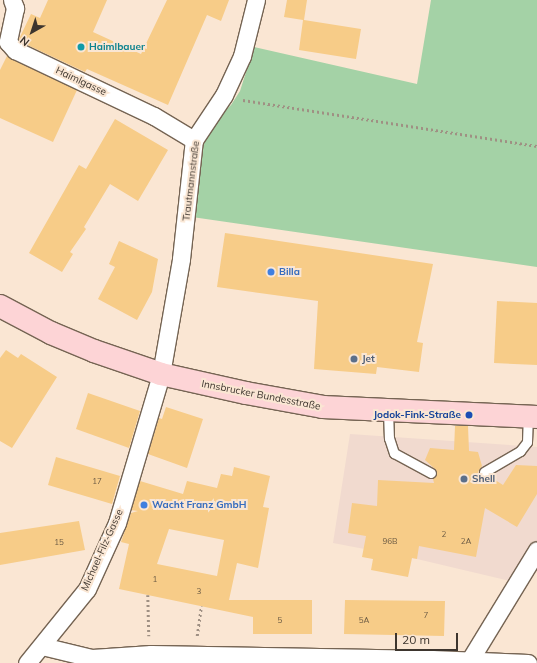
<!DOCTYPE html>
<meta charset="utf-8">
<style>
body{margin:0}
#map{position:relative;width:537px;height:663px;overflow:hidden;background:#fae6d3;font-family:Mulish,sans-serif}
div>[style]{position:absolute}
.commercial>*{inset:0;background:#f1dacf}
.green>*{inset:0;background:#a4d2a6}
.building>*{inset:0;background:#f7cc88}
.path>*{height:2.5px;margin-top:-1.25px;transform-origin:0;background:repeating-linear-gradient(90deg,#9f9083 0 2px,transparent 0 5px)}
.roads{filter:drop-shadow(1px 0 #756453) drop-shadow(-1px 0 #756453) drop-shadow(0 1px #756453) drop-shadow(0 -1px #756453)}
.service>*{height:9px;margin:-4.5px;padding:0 4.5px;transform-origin:4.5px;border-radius:4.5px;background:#fff}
.minor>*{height:17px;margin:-8.5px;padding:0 8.5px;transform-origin:8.5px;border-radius:8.5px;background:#fff}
.primary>*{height:22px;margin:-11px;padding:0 11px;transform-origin:11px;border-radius:11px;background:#fdd4d6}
.dots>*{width:11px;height:11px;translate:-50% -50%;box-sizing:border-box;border:2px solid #fae6d3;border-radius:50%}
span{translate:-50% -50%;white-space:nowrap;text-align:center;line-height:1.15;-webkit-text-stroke:4px #fae6d3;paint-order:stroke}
.number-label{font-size:8px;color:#6c5b44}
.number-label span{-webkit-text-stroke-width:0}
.culture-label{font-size:10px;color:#0d838f;font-weight:700}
.left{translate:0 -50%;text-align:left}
.street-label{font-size:10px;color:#3d352e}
.shop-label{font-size:10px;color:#366cbe;font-weight:700}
.service-label{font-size:10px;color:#4e5e75;font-weight:700}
.transit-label{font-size:10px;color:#164399;font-weight:700}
.right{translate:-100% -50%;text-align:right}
.north{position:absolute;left:12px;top:12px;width:40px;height:40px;-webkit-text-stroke:3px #fae6d3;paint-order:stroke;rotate:219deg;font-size:11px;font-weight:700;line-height:16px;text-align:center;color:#3d352e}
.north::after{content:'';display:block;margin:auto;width:14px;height:18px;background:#3d352e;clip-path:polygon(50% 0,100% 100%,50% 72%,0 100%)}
.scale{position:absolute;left:395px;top:633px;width:63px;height:18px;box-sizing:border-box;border:2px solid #3d352e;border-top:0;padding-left:5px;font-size:12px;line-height:14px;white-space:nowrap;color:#3d352e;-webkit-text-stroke:3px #fae6d3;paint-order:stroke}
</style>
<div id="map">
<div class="commercial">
<i style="clip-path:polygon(350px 434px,537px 447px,537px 550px,518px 583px,417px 559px,333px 543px)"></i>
</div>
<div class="green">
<i style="clip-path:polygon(431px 0,537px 0,537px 267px,192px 217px,202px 149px,213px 122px,231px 105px,240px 91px,254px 47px,417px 84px)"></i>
</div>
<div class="building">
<i style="clip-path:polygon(48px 0,107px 0,93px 32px,141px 54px,167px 0,229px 0,221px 21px,207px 15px,168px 105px,87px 69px,85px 72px,21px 42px,19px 39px,31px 14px,40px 18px)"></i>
<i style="clip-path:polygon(287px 0,307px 0,304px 20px,361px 29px,356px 59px,299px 50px,303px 20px,284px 17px)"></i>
<i style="clip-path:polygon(7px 56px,77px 90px,53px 142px,0 118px,0 70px)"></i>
<i style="clip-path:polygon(115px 119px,168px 150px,138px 201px,110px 184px,84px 227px,86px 229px,70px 252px,73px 254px,62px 272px,29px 253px,79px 165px,86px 169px)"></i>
<i style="clip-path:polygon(225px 233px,433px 264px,417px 342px,423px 343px,419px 372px,377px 367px,376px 374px,314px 369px,318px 301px,217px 287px)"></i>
<i style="clip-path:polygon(119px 241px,158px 259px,152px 292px,137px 320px,98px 299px,115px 267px,109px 264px)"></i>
<i style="clip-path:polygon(497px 301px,537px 303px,537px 365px,494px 363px)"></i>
<i style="clip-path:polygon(6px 350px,18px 358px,21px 354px,57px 377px,12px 448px,0 441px,0 358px)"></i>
<i style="clip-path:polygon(88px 393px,140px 411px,129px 448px,76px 429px)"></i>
<i style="clip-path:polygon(166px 407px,203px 419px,187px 468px,148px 454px,159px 418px,162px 419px)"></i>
<i style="clip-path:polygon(455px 426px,468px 426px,469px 451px,478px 452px,482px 466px,478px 472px,481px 477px,489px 476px,503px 485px,516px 465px,537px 466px,537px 494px,517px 527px,485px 508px,476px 557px,419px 546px,417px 559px,412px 558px,408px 577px,371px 570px,373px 559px,362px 557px,366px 536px,348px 533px,352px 503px,377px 506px,378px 480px,434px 483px,433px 479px,436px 475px,436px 470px,425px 460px,430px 448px,454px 450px)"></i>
<i style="clip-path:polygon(56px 457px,120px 476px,112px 504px,48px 485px)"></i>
<i style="clip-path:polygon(evenodd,234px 467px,270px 476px,263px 507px,269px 508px,258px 568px,237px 563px,229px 600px,312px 600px,312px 634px,253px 634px,253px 617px,119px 589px,129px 544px,121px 542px,131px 513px,138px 511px,131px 510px,140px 481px,183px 494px,187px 481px,217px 488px,221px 474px,232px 476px,234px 467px,169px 529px,224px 540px,217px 576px,157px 564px,169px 529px)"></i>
<i style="clip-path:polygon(79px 521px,85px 550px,0 565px,0 533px)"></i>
<i style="clip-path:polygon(345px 600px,445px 601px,444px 636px,344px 634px)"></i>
</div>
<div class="path">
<i style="left:243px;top:100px;width:298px;rotate:8.9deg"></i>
<i style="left:148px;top:595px;width:41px;rotate:88.6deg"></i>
<i style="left:197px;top:636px;width:30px;rotate:-82deg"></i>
</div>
<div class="roads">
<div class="service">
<i style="left:388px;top:411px;width:27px;rotate:88deg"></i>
<i style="left:389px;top:438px;width:16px;rotate:72deg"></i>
<i style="left:394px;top:453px;width:42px;rotate:28.4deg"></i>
<i style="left:484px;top:472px;width:42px;rotate:-30.3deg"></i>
<i style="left:520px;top:451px;width:11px;rotate:-52deg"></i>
<i style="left:527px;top:442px;width:25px;rotate:-88deg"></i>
</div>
<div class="minor">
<i style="left:12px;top:0;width:9px;rotate:69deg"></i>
<i style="left:15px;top:8px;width:35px;rotate:102deg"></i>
<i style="left:8px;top:42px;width:11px;rotate:49deg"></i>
<i style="left:15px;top:50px;width:154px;rotate:25.4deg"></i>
<i style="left:154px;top:116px;width:47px;rotate:31deg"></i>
<i style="left:42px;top:646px;width:51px;rotate:13.5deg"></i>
<i style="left:92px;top:658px;width:59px;rotate:-3.9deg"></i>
<i style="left:151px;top:654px;width:281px;rotate:1deg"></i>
<i style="left:432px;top:659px;width:96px;rotate:2.4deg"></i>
<i style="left:27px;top:663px;width:95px;rotate:-51deg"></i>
<i style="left:87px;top:589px;width:72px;rotate:-65.6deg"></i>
<i style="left:117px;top:523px;width:155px;rotate:-73.5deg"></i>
<i style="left:161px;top:374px;width:117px;rotate:-80.1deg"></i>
<i style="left:181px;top:259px;width:120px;rotate:-83.8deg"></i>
<i style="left:194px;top:140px;width:54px;rotate:-56.3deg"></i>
<i style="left:224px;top:95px;width:43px;rotate:-65.2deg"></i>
<i style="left:242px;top:56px;width:58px;rotate:-76deg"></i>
<i style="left:468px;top:663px;width:132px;rotate:-58.6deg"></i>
</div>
<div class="primary">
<i style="left:0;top:306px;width:58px;rotate:27.9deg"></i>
<i style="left:51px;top:333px;width:47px;rotate:22.7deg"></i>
<i style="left:94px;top:351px;width:71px;rotate:18.9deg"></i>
<i style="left:161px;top:374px;width:87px;rotate:12.6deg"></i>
<i style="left:246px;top:393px;width:78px;rotate:10.3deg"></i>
<i style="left:323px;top:407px;width:214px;rotate:2.7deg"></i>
</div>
</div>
<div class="dots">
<i style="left:81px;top:47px;background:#0f9aa8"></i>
<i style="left:271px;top:272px;background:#3f7fe0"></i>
<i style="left:354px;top:359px;background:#5c6f8a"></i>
<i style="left:469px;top:415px;background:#1a4fb4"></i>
<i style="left:464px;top:479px;background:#5c6f8a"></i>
<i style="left:144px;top:505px;background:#3f7fe0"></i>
</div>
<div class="number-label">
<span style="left:97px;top:482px">17</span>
<span style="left:444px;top:535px">2</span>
<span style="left:390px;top:542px">96B</span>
<span style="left:466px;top:542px">2A</span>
<span style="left:59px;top:543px">15</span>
<span style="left:155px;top:580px">1</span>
<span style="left:199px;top:592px">3</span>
<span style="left:426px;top:616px">7</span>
<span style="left:280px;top:621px">5</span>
<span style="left:364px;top:621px">5A</span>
</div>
<div class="culture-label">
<span class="left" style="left:89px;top:47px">Haimlbauer</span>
</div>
<div class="street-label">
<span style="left:81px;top:81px;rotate:25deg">Haimlgasse</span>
<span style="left:191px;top:181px;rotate:-83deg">Trautmannstraße</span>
<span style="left:261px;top:395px;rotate:11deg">Innsbrucker Bundesstraße</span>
<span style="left:102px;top:550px;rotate:-66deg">Michael-Filz-Gasse</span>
</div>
<div class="shop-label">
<span class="left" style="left:279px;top:272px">Billa</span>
<span class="left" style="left:152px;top:505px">Wacht Franz GmbH</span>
</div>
<div class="service-label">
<span class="left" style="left:362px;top:359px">Jet</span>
<span class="left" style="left:472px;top:479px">Shell</span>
</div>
<div class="transit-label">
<span class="right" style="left:461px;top:415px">Jodok-Fink-Straße</span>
</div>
<div class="north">N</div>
<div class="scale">20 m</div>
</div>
